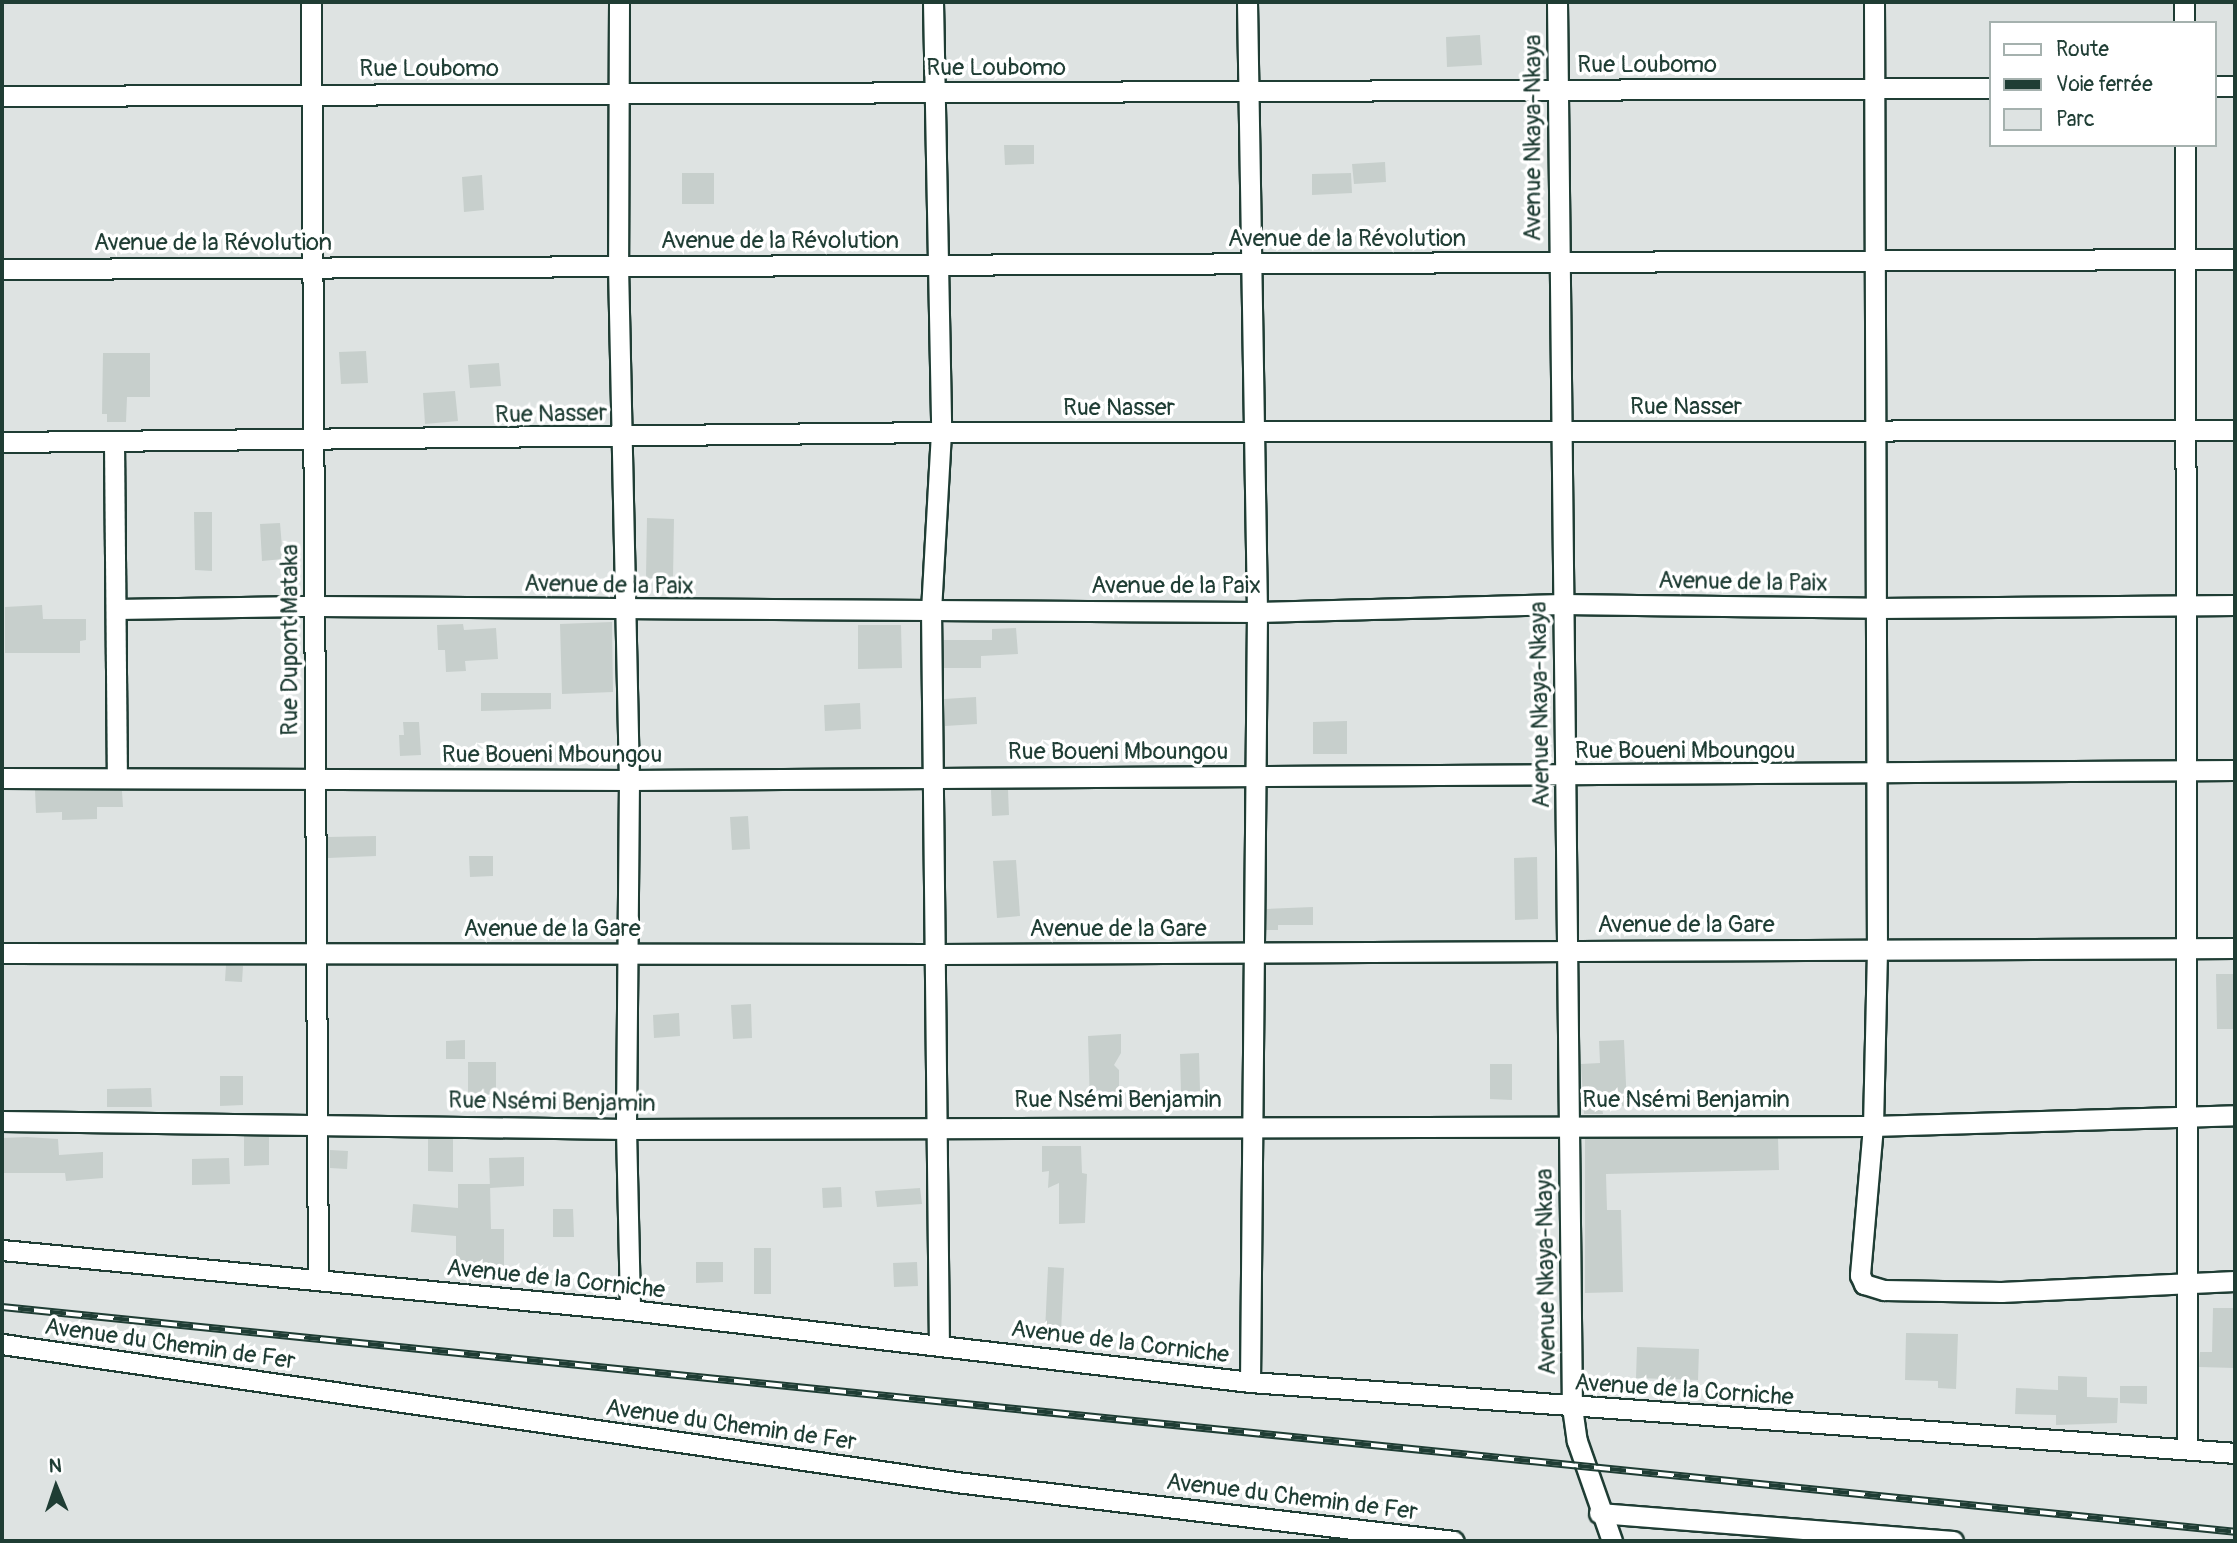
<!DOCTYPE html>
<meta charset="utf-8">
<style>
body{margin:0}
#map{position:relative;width:2237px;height:1543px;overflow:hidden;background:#fff;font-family:Pangolin,sans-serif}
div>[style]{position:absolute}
.green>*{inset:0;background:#dee3e2}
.building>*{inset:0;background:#c7cfcc}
.roads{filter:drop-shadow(2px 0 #1f3d34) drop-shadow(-2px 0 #1f3d34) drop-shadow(0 2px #1f3d34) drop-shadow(0 -2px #1f3d34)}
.minor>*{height:19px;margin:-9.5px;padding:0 9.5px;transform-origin:9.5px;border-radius:9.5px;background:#fff}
.rail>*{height:8px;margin-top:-4px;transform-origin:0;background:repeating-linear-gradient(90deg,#fff 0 16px,#1f3d34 0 32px);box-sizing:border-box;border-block:2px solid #1f3d34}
span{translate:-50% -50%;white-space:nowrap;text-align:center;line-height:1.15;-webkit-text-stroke:7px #fff;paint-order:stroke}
.street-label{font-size:24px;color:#1f3d34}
.frame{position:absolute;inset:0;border:4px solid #1f3d34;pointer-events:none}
.legend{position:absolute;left:1989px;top:21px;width:228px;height:126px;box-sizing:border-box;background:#fff;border:2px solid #a5b1ae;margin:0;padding:9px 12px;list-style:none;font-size:21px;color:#1f3d34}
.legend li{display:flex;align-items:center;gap:14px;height:35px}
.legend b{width:35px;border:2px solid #a5b1ae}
.north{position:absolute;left:21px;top:1452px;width:70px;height:70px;-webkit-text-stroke:5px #fff;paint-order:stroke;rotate:358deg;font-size:19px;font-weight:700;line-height:28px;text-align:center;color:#1f3d34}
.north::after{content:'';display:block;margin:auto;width:24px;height:32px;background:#1f3d34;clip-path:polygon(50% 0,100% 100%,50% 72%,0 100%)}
</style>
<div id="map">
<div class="green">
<i style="clip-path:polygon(evenodd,2px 2px,2235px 2px,2235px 1541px,2px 1541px,2px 2px,1990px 23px,2214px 23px,2214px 145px,1990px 145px,1990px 23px)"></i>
</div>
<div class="building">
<i style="clip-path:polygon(1480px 35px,1482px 65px,1447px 67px,1446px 37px)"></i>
<i style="clip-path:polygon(1004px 145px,1034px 145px,1034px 164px,1005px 165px)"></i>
<i style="clip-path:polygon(1385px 162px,1386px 182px,1354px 184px,1352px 164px)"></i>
<i style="clip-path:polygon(682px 173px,714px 173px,714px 204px,682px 204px)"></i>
<i style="clip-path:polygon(1351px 173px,1352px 193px,1312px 195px,1312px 174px)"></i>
<i style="clip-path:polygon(482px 175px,484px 210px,464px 212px,462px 177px)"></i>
<i style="clip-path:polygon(366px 351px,368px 383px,341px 384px,339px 352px)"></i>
<i style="clip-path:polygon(103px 353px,150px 353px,150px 397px,127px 397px,126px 422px,107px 422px,107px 414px,102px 414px)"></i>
<i style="clip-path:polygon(499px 363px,501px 386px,470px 388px,468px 365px)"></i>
<i style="clip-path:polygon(455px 391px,458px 421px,425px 424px,423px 393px)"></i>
<i style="clip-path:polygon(194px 512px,212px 512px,212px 571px,195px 570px)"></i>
<i style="clip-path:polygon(647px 518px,674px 519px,673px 579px,646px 578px)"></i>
<i style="clip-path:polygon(280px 523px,283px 559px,262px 561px,260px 524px)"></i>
<i style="clip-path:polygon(42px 605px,43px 619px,86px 619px,86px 640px,80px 641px,80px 653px,5px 653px,5px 607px)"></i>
<i style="clip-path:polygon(612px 622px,613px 692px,562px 694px,560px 624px)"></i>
<i style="clip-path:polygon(463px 624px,464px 630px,496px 628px,498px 659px,465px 661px,466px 671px,446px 672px,445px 650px,438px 650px,437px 625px)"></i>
<i style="clip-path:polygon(858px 625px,901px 625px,902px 668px,858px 669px)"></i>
<i style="clip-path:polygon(1016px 628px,1018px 654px,981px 656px,981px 668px,944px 668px,944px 640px,992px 640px,992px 629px)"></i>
<i style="clip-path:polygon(481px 693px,551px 693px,551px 709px,481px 711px)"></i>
<i style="clip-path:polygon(976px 697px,977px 724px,945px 726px,944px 699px)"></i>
<i style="clip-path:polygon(860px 703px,861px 729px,825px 731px,824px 705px)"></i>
<i style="clip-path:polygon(1347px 721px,1347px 754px,1313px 754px,1313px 722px)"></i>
<i style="clip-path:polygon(403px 722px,419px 722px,421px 755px,400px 756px,399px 735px,404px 735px)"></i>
<i style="clip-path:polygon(35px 790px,122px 791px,123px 807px,97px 807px,97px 819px,62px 820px,62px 812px,36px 813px)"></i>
<i style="clip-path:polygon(991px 790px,1008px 790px,1009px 815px,992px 816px)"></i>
<i style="clip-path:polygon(748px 816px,750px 849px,732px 850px,730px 817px)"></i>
<i style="clip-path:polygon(376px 836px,376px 856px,328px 858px,328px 837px)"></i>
<i style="clip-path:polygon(469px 856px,493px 856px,493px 876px,470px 877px)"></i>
<i style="clip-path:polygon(1537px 857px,1538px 919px,1515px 920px,1514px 858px)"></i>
<i style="clip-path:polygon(1016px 860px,1020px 916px,997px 918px,993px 861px)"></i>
<i style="clip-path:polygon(1313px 907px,1313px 925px,1278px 925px,1278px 930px,1266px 930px,1267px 909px)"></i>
<i style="clip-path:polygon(226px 965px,243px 966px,242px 982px,225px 981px)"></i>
<i style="clip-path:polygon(2216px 974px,2235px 974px,2235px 1029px,2217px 1029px)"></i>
<i style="clip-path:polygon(751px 1004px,752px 1038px,733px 1039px,731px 1005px)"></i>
<i style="clip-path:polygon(679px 1013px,680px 1036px,654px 1038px,653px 1015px)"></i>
<i style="clip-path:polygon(1121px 1034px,1121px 1053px,1114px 1065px,1119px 1070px,1119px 1105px,1090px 1106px,1088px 1036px)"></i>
<i style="clip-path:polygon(465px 1040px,465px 1059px,446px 1059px,446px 1041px)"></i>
<i style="clip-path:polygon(1624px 1040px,1627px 1106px,1602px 1107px,1603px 1114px,1584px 1114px,1581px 1064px,1600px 1063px,1599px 1041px)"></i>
<i style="clip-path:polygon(1199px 1053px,1200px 1091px,1181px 1092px,1180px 1054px)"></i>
<i style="clip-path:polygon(468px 1062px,496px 1062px,496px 1104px,468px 1104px)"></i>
<i style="clip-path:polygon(1490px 1064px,1512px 1064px,1512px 1100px,1490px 1099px)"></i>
<i style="clip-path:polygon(220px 1076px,243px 1076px,243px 1105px,220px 1106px)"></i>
<i style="clip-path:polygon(151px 1088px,152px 1107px,107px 1107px,107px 1089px)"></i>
<i style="clip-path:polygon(244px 1136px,269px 1137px,269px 1165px,244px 1166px)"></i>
<i style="clip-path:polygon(27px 1137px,58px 1139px,59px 1155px,103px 1152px,103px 1178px,66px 1181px,65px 1173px,2px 1173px,2px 1138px)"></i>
<i style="clip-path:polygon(1778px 1138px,1779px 1170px,1606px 1174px,1607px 1210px,1621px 1210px,1623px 1292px,1585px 1293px,1585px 1139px)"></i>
<i style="clip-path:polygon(428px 1139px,453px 1139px,453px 1172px,428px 1171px)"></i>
<i style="clip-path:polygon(1042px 1146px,1081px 1146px,1082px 1173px,1087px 1174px,1085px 1223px,1059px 1224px,1059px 1183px,1048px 1188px,1049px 1171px,1042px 1172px)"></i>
<i style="clip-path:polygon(330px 1150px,348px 1151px,347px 1169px,330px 1168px)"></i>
<i style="clip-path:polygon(524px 1157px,524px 1186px,490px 1188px,489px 1158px)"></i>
<i style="clip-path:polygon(229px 1158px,230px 1184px,192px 1185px,192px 1159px)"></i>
<i style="clip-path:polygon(458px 1184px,490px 1184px,491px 1229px,504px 1229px,504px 1268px,456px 1268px,456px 1236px,411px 1232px,413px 1204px,458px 1208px)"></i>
<i style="clip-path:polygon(841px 1187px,842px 1207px,823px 1208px,822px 1188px)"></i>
<i style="clip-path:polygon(920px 1188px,922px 1204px,877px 1207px,875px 1191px)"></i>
<i style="clip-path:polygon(553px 1209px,573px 1209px,574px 1237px,553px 1237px)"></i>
<i style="clip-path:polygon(754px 1248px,771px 1248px,771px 1294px,754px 1294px)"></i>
<i style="clip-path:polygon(696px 1262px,723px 1262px,723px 1282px,696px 1283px)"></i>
<i style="clip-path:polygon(917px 1262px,918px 1286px,894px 1287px,893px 1263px)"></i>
<i style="clip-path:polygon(1048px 1267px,1064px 1268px,1061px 1332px,1045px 1332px)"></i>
<i style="clip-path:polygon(2213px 1308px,2235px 1308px,2235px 1368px,2199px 1367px,2200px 1352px,2212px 1352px)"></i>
<i style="clip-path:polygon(1906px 1333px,1958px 1334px,1956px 1389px,1938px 1388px,1938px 1381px,1905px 1380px)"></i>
<i style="clip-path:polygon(1637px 1347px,1699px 1349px,1698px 1380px,1636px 1378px)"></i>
<i style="clip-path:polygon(2058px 1376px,2087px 1377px,2087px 1397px,2118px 1398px,2117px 1423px,2056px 1425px,2056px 1415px,2015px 1414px,2016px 1388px,2058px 1390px)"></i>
<i style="clip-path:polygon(2120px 1386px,2147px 1386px,2147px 1404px,2120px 1403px)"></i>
</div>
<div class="roads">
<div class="minor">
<i style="left:311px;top:2px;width:1277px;rotate:89.69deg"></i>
<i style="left:619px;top:2px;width:263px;rotate:90.2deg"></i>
<i style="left:618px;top:265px;width:515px;rotate:88.78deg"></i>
<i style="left:629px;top:780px;width:349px;rotate:90.5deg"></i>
<i style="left:626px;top:1129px;width:181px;rotate:88.7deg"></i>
<i style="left:933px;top:2px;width:430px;rotate:88.9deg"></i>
<i style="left:941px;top:432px;width:177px;rotate:93.2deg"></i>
<i style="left:931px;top:609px;width:736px;rotate:89.38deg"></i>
<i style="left:1247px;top:2px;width:610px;rotate:89.06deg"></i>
<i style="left:1257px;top:612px;width:770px;rotate:90.52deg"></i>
<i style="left:1557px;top:2px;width:1405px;rotate:89.39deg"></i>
<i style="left:1572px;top:1407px;width:34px;rotate:82deg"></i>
<i style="left:1577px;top:1441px;width:106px;rotate:70.7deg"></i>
<i style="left:1874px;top:2px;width:948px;rotate:89.82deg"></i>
<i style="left:1877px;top:950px;width:176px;rotate:91.3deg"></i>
<i style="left:1873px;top:1126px;width:150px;rotate:95deg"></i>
<i style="left:1860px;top:1275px;width:10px;rotate:66deg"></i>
<i style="left:1864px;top:1284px;width:21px;rotate:17deg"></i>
<i style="left:1884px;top:1290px;width:117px;rotate:1deg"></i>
<i style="left:2001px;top:1292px;width:234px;rotate:-2.7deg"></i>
<i style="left:2184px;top:23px;width:21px;rotate:-90deg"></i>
<i style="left:2214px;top:86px;width:21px"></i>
<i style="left:2px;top:96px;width:1988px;rotate:-0.23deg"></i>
<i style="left:2185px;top:145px;width:1304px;rotate:89.91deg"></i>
<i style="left:2px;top:269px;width:2233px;rotate:-0.26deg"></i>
<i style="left:2px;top:442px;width:939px;rotate:-0.61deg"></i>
<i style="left:941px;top:432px;width:1294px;rotate:-0.09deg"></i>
<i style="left:114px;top:442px;width:336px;rotate:89.5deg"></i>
<i style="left:116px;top:609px;width:202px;rotate:-0.9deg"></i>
<i style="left:318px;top:606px;width:939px;rotate:0.37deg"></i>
<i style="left:1257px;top:612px;width:306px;rotate:-1.5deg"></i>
<i style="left:1563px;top:604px;width:315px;rotate:0.7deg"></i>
<i style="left:1878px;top:608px;width:357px;rotate:-0.5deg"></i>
<i style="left:2px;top:778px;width:627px;rotate:0.18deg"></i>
<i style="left:629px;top:780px;width:1606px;rotate:-0.36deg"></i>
<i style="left:2px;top:953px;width:935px;rotate:0.06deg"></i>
<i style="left:937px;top:954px;width:1298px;rotate:-0.26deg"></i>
<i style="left:2px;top:1121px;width:624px;rotate:0.73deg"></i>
<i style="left:626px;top:1129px;width:1247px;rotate:-0.14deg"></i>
<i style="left:1873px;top:1126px;width:362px;rotate:-1.7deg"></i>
<i style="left:2px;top:1250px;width:631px;rotate:5.46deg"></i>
<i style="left:630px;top:1310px;width:624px;rotate:6.62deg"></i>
<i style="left:1250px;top:1382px;width:988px;rotate:4.12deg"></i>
<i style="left:2px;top:1344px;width:964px;rotate:8.23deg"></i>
<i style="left:956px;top:1482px;width:501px;rotate:6.76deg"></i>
<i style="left:1599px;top:1513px;width:355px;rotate:4.5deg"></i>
</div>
</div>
<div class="rail">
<i style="left:2px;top:1307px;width:2244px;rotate:5.75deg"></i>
</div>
<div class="street-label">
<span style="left:1647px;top:65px">Rue Loubomo</span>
<span style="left:996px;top:68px">Rue Loubomo</span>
<span style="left:429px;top:69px">Rue Loubomo</span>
<span style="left:1533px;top:138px;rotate:-90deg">Avenue Nkaya-Nkaya</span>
<span style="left:1347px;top:239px">Avenue de la Révolution</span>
<span style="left:780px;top:241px">Avenue de la Révolution</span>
<span style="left:213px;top:243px">Avenue de la Révolution</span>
<span style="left:1686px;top:407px">Rue Nasser</span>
<span style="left:1119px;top:408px">Rue Nasser</span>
<span style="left:551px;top:414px;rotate:-1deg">Rue Nasser</span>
<span style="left:1743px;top:582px;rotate:1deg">Avenue de la Paix</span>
<span style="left:609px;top:585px;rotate:1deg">Avenue de la Paix</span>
<span style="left:1176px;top:586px">Avenue de la Paix</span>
<span style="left:290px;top:640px;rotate:-90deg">Rue Dupont Mataka</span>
<span style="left:1540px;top:705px;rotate:-91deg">Avenue Nkaya-Nkaya</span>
<span style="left:1685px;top:751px">Rue Boueni Mboungou</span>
<span style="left:1118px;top:752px">Rue Boueni Mboungou</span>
<span style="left:552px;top:755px">Rue Boueni Mboungou</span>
<span style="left:1686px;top:925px">Avenue de la Gare</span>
<span style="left:552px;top:929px">Avenue de la Gare</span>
<span style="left:1118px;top:929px">Avenue de la Gare</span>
<span style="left:1118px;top:1100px">Rue Nsémi Benjamin</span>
<span style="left:1686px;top:1100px">Rue Nsémi Benjamin</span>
<span style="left:552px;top:1102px;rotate:1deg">Rue Nsémi Benjamin</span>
<span style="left:1546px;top:1272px;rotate:-91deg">Avenue Nkaya-Nkaya</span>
<span style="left:556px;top:1279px;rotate:6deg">Avenue de la Corniche</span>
<span style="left:1120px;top:1342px;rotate:7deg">Avenue de la Corniche</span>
<span style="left:170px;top:1344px;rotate:8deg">Avenue du Chemin de Fer</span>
<span style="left:1684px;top:1390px;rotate:4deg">Avenue de la Corniche</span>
<span style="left:731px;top:1425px;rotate:8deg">Avenue du Chemin de Fer</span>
<span style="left:1292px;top:1497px;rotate:7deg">Avenue du Chemin de Fer</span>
</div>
<div class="frame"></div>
<ul class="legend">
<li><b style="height:9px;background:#fff"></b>Route</li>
<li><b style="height:9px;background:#1f3d34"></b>Voie ferrée</li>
<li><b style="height:19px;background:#dee3e2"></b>Parc</li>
</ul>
<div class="north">N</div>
</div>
